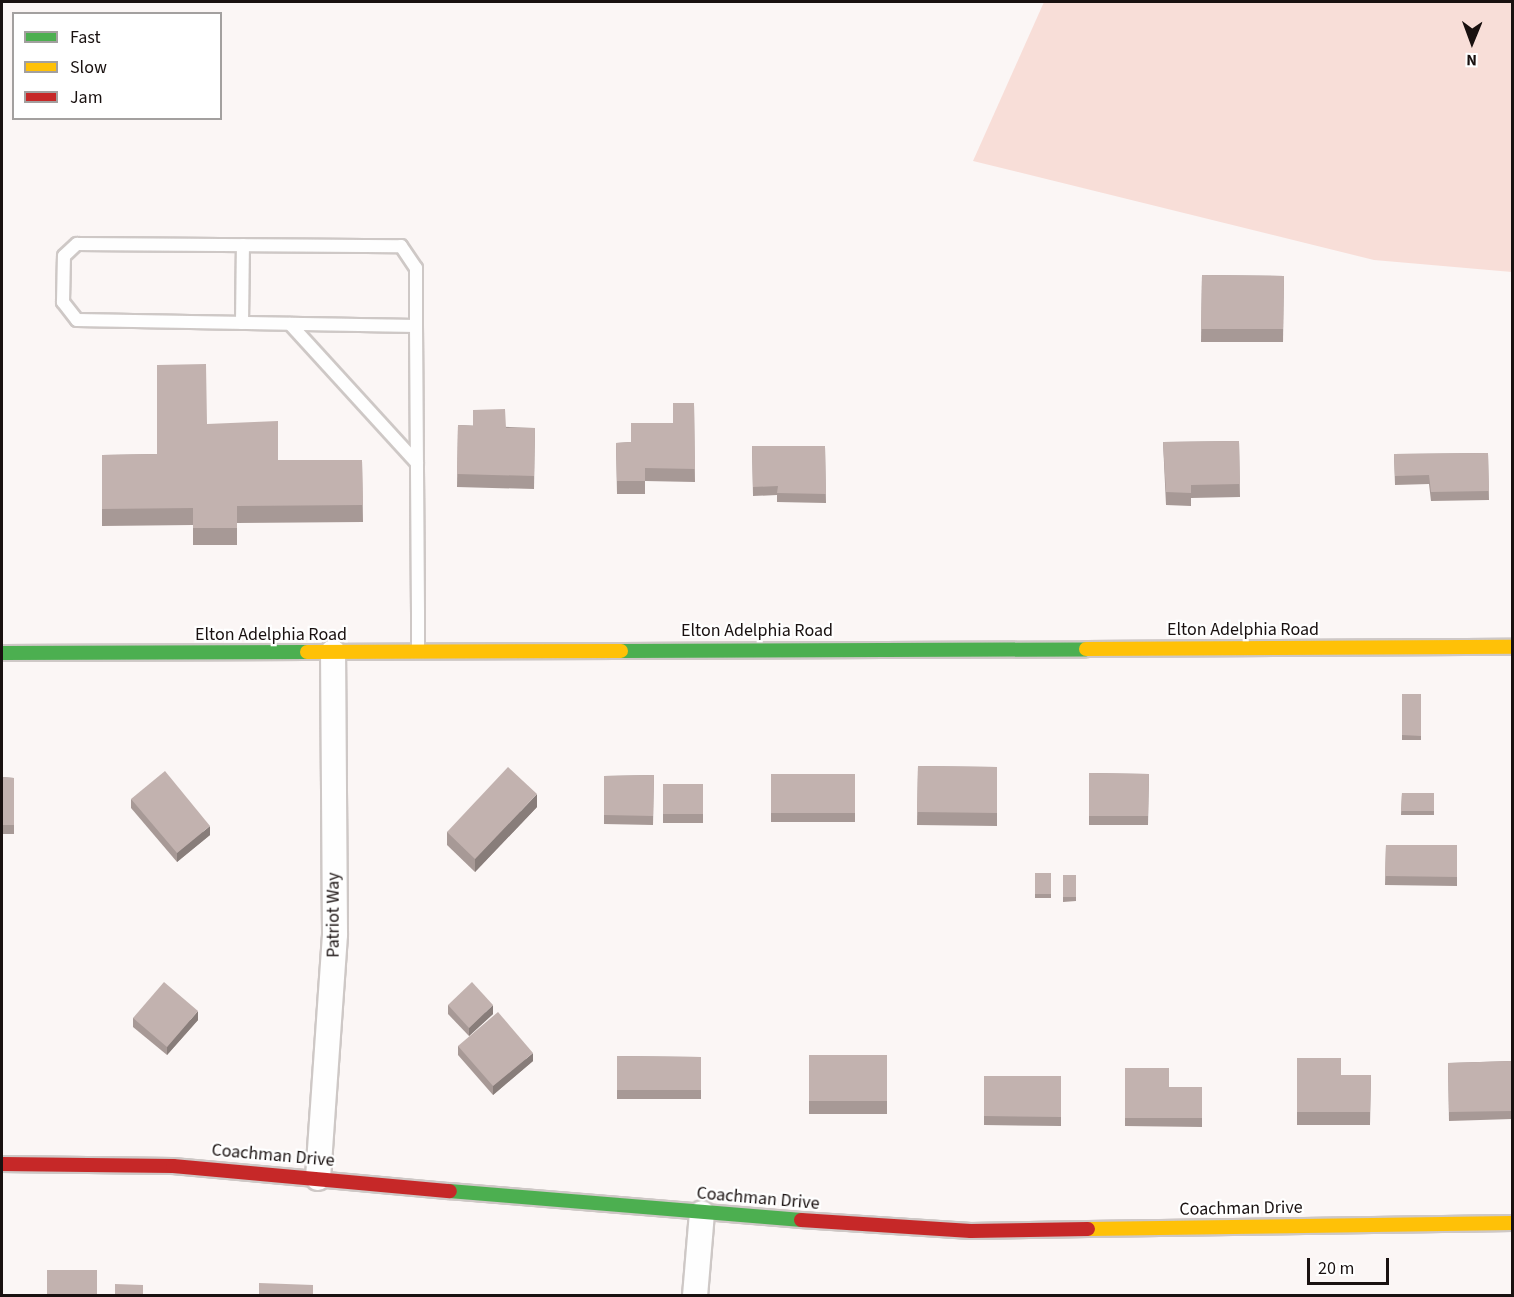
<!DOCTYPE html>
<style>
body{margin:0}
#map{position:relative;width:1514px;height:1297px;overflow:hidden;background:#fbf6f5;font-family:"Source Sans 3",sans-serif}
div>[style]{position:absolute}
.green>*{inset:0;background:#f8ded8}
.roads{filter:drop-shadow(2px 0 #cec8c6) drop-shadow(-2px 0 #cec8c6) drop-shadow(0 2px #cec8c6) drop-shadow(0 -2px #cec8c6)}
.lane>*{height:12px;margin:-6px;padding:0 6px;transform-origin:6px;border-radius:6px;background:#fefefe}
.street>*{height:24px;margin:-12px;padding:0 12px;transform-origin:12px;border-radius:12px;background:#fefefe}
.fast>*{height:14px;margin:-7px;padding:0 7px;transform-origin:7px;border-radius:7px;background:#4caf50}
.slow>*{height:14px;margin:-7px;padding:0 7px;transform-origin:7px;border-radius:7px;background:#ffc107}
.jam>*{height:14px;margin:-7px;padding:0 7px;transform-origin:7px;border-radius:7px;background:#c62828}
.wall>*{inset:0;background:#a79996}
.shaded-wall>*{inset:0;background:#887d7a}
.building>*{inset:0;background:#c2b2af}
span{translate:-50% -50%;white-space:nowrap;text-align:center;line-height:1.15;-webkit-text-stroke:4.5px #fff;paint-order:stroke}
.street-label{font-size:18px;color:#191110}
.frame{position:absolute;inset:0;border:3px solid #191110;pointer-events:none}
.legend{position:absolute;left:12px;top:12px;width:210px;height:108px;box-sizing:border-box;background:#fff;border:2px solid #a3a09f;margin:0;padding:8px 10px;list-style:none;font-size:18px;color:#191110}
.legend li{display:flex;align-items:center;gap:12px;height:30px}
.legend b{width:30px;border:2px solid #a3a09f}
.north{position:absolute;left:1442px;top:12px;width:60px;height:60px;-webkit-text-stroke:4px #fff;paint-order:stroke;rotate:181deg;font-size:16px;font-weight:700;line-height:24px;text-align:center;color:#191110}
.north::after{content:'';display:block;margin:auto;width:21px;height:27px;background:#191110;clip-path:polygon(50% 0,100% 100%,50% 72%,0 100%)}
.scale{position:absolute;left:1307px;top:1258px;width:82px;height:27px;box-sizing:border-box;border:3px solid #191110;border-top:0;padding-left:8px;font-size:18px;line-height:21px;white-space:nowrap;color:#191110;-webkit-text-stroke:4px #fff;paint-order:stroke}
</style>
<div id="map">
<div class="green">
<i style="clip-path:polygon(1044px 2px,1512px 2px,1512px 272px,1374px 260px,973px 161px)"></i>
</div>
<div class="roads">
<div class="lane">
<i style="left:242px;top:323px;width:78px;rotate:-89.3deg"></i>
<i style="left:290px;top:324px;width:188px;rotate:47.6deg"></i>
<i style="left:416px;top:326px;width:339px;rotate:-179deg"></i>
<i style="left:77px;top:320px;width:23px;rotate:-128deg"></i>
<i style="left:63px;top:302px;width:46px;rotate:-88.8deg"></i>
<i style="left:64px;top:256px;width:18px;rotate:-43deg"></i>
<i style="left:77px;top:244px;width:324px;rotate:0.4deg"></i>
<i style="left:401px;top:246px;width:27px;rotate:56deg"></i>
<i style="left:416px;top:268px;width:58px;rotate:90deg"></i>
<i style="left:416px;top:326px;width:287px;rotate:89.6deg"></i>
<i style="left:418px;top:613px;width:37px;rotate:90deg"></i>
</div>
<div class="street">
<i style="left:318px;top:1178px;width:245px;rotate:-86deg"></i>
<i style="left:335px;top:934px;width:282px;rotate:-90.4deg"></i>
<i style="left:695px;top:1296px;width:83px;rotate:-85.2deg"></i>
</div>
<div class="fast">
<i style="left:621px;top:651px;width:465px;rotate:-0.2deg"></i>
<i style="left:2px;top:653px;width:305px;rotate:-0.2deg"></i>
<i style="left:450px;top:1191px;width:352px;rotate:4.7deg"></i>
</div>
<div class="slow">
<i style="left:1086px;top:649px;width:426px;rotate:-0.3deg"></i>
<i style="left:307px;top:652px;width:314px;rotate:-0.2deg"></i>
<i style="left:1088px;top:1229px;width:424px;rotate:-0.8deg"></i>
</div>
<div class="jam">
<i style="left:2px;top:1164px;width:171px;rotate:0.7deg"></i>
<i style="left:173px;top:1166px;width:278px;rotate:5.2deg"></i>
<i style="left:801px;top:1220px;width:170px;rotate:3.7deg"></i>
<i style="left:971px;top:1231px;width:117px;rotate:-1deg"></i>
</div>
</div>
<div class="wall">
<i style="clip-path:polygon(1202px 275px,1284px 276px,1283px 342px,1201px 342px)"></i>
<i style="clip-path:polygon(694px 403px,695px 482px,645px 481px,645px 494px,617px 494px,616px 443px,631px 442px,673px 423px)"></i>
<i style="clip-path:polygon(207px 424px,278px 460px,362px 460px,363px 522px,237px 523px,237px 545px,193px 545px,193px 525px,102px 526px,102px 455px,157px 454px)"></i>
<i style="clip-path:polygon(458px 425px,535px 428px,534px 489px,457px 487px)"></i>
<i style="clip-path:polygon(1239px 441px,1240px 497px,1191px 498px,1191px 506px,1166px 505px,1163px 442px)"></i>
<i style="clip-path:polygon(752px 446px,825px 446px,826px 503px,777px 502px,777px 495px,753px 496px)"></i>
<i style="clip-path:polygon(1488px 453px,1489px 500px,1431px 501px,1429px 484px,1395px 485px,1394px 454px)"></i>
<i style="clip-path:polygon(1402px 694px,1421px 694px,1421px 740px,1402px 740px)"></i>
<i style="clip-path:polygon(918px 766px,997px 767px,997px 826px,917px 825px)"></i>
<i style="clip-path:polygon(1089px 773px,1149px 774px,1148px 825px,1089px 825px)"></i>
<i style="clip-path:polygon(771px 774px,855px 774px,855px 822px,771px 822px)"></i>
<i style="clip-path:polygon(654px 775px,653px 825px,604px 824px,604px 776px)"></i>
<i style="clip-path:polygon(2px 777px,14px 778px,14px 834px,2px 834px)"></i>
<i style="clip-path:polygon(663px 784px,703px 784px,703px 823px,663px 823px)"></i>
<i style="clip-path:polygon(1402px 793px,1434px 793px,1434px 815px,1401px 815px)"></i>
<i style="clip-path:polygon(131px 799px,210px 835px,177px 862px,131px 808px)"></i>
<i style="clip-path:polygon(537px 807px,475px 872px,447px 845px,447px 832px)"></i>
<i style="clip-path:polygon(1386px 845px,1457px 845px,1457px 886px,1385px 885px)"></i>
<i style="clip-path:polygon(1035px 873px,1051px 873px,1051px 898px,1035px 898px)"></i>
<i style="clip-path:polygon(1063px 875px,1076px 875px,1076px 901px,1063px 902px)"></i>
<i style="clip-path:polygon(448px 1005px,493px 1014px,469px 1036px,448px 1014px)"></i>
<i style="clip-path:polygon(133px 1018px,198px 1020px,167px 1055px,133px 1027px)"></i>
<i style="clip-path:polygon(458px 1046px,533px 1061px,493px 1095px,458px 1055px)"></i>
<i style="clip-path:polygon(809px 1055px,887px 1055px,887px 1114px,809px 1114px)"></i>
<i style="clip-path:polygon(617px 1056px,701px 1057px,701px 1099px,617px 1099px)"></i>
<i style="clip-path:polygon(1297px 1058px,1341px 1075px,1371px 1075px,1370px 1125px,1297px 1125px)"></i>
<i style="clip-path:polygon(1512px 1061px,1512px 1119px,1449px 1121px,1448px 1063px)"></i>
<i style="clip-path:polygon(1125px 1068px,1169px 1087px,1202px 1087px,1202px 1127px,1125px 1126px)"></i>
<i style="clip-path:polygon(984px 1076px,1061px 1076px,1061px 1126px,984px 1125px)"></i>
</div>
<div class="shaded-wall">
<i style="clip-path:polygon(537px 794px,537px 807px,475px 872px,475px 859px)"></i>
<i style="clip-path:polygon(210px 826px,210px 835px,177px 862px,177px 853px)"></i>
<i style="clip-path:polygon(493px 1005px,493px 1014px,469px 1036px,469px 1028px)"></i>
<i style="clip-path:polygon(198px 1011px,198px 1020px,167px 1055px,167px 1047px)"></i>
<i style="clip-path:polygon(533px 1053px,533px 1061px,493px 1095px,493px 1086px)"></i>
</div>
<div class="building">
<i style="clip-path:polygon(1202px 275px,1284px 276px,1283px 329px,1201px 329px)"></i>
<i style="clip-path:polygon(206px 364px,207px 424px,278px 421px,278px 460px,362px 460px,363px 505px,237px 506px,237px 528px,193px 528px,193px 508px,102px 509px,102px 455px,157px 454px,157px 365px)"></i>
<i style="clip-path:polygon(673px 403px,694px 403px,695px 469px,645px 468px,645px 481px,617px 481px,616px 443px,631px 442px,631px 423px,673px 423px)"></i>
<i style="clip-path:polygon(505px 409px,506px 428px,535px 428px,534px 476px,457px 474px,458px 425px,473px 426px,473px 410px)"></i>
<i style="clip-path:polygon(1239px 441px,1240px 484px,1191px 485px,1191px 493px,1166px 492px,1163px 442px)"></i>
<i style="clip-path:polygon(752px 446px,825px 446px,826px 494px,777px 493px,778px 486px,753px 487px)"></i>
<i style="clip-path:polygon(1488px 453px,1489px 491px,1431px 492px,1429px 475px,1395px 476px,1394px 454px)"></i>
<i style="clip-path:polygon(1402px 694px,1421px 694px,1421px 736px,1402px 735px)"></i>
<i style="clip-path:polygon(918px 766px,997px 767px,997px 813px,917px 812px)"></i>
<i style="clip-path:polygon(508px 767px,537px 794px,475px 859px,447px 832px)"></i>
<i style="clip-path:polygon(165px 771px,210px 826px,177px 853px,131px 799px)"></i>
<i style="clip-path:polygon(1089px 773px,1149px 774px,1148px 816px,1089px 816px)"></i>
<i style="clip-path:polygon(771px 774px,855px 774px,855px 813px,771px 813px)"></i>
<i style="clip-path:polygon(654px 775px,653px 816px,604px 815px,604px 776px)"></i>
<i style="clip-path:polygon(2px 777px,14px 778px,14px 825px,2px 825px)"></i>
<i style="clip-path:polygon(663px 784px,703px 784px,703px 814px,663px 814px)"></i>
<i style="clip-path:polygon(1402px 793px,1434px 793px,1434px 811px,1401px 811px)"></i>
<i style="clip-path:polygon(1386px 845px,1457px 845px,1457px 877px,1385px 876px)"></i>
<i style="clip-path:polygon(1035px 873px,1051px 873px,1051px 894px,1035px 894px)"></i>
<i style="clip-path:polygon(1063px 875px,1076px 875px,1076px 897px,1063px 897px)"></i>
<i style="clip-path:polygon(164px 982px,198px 1011px,167px 1047px,133px 1018px)"></i>
<i style="clip-path:polygon(472px 982px,493px 1005px,469px 1028px,448px 1005px)"></i>
<i style="clip-path:polygon(498px 1012px,533px 1053px,493px 1086px,458px 1046px)"></i>
<i style="clip-path:polygon(809px 1055px,887px 1055px,887px 1101px,809px 1101px)"></i>
<i style="clip-path:polygon(617px 1056px,701px 1057px,701px 1090px,617px 1090px)"></i>
<i style="clip-path:polygon(1297px 1058px,1341px 1058px,1341px 1075px,1371px 1075px,1370px 1112px,1297px 1112px)"></i>
<i style="clip-path:polygon(1512px 1061px,1512px 1111px,1449px 1112px,1448px 1063px)"></i>
<i style="clip-path:polygon(1125px 1068px,1169px 1068px,1169px 1087px,1202px 1087px,1202px 1118px,1125px 1118px)"></i>
<i style="clip-path:polygon(984px 1076px,1061px 1076px,1061px 1117px,984px 1116px)"></i>
<i style="clip-path:polygon(47px 1270px,97px 1270px,97px 1296px,47px 1296px)"></i>
<i style="clip-path:polygon(259px 1283px,313px 1285px,313px 1296px,259px 1296px)"></i>
<i style="clip-path:polygon(115px 1284px,143px 1285px,143px 1296px,115px 1296px)"></i>
</div>
<div class="street-label">
<span style="left:1243px;top:630px">Elton Adelphia Road</span>
<span style="left:757px;top:631px">Elton Adelphia Road</span>
<span style="left:271px;top:635px">Elton Adelphia Road</span>
<span style="left:334px;top:915px;rotate:-90deg">Patriot Way</span>
<span style="left:273px;top:1156px;rotate:5deg">Coachman Drive</span>
<span style="left:758px;top:1199px;rotate:5deg">Coachman Drive</span>
<span style="left:1241px;top:1209px;rotate:-1deg">Coachman Drive</span>
</div>
<div class="frame"></div>
<ul class="legend">
<li><b style="height:8px;background:#4caf50"></b>Fast</li>
<li><b style="height:8px;background:#ffc107"></b>Slow</li>
<li><b style="height:8px;background:#c62828"></b>Jam</li>
</ul>
<div class="north">N</div>
<div class="scale">20 m</div>
</div>
